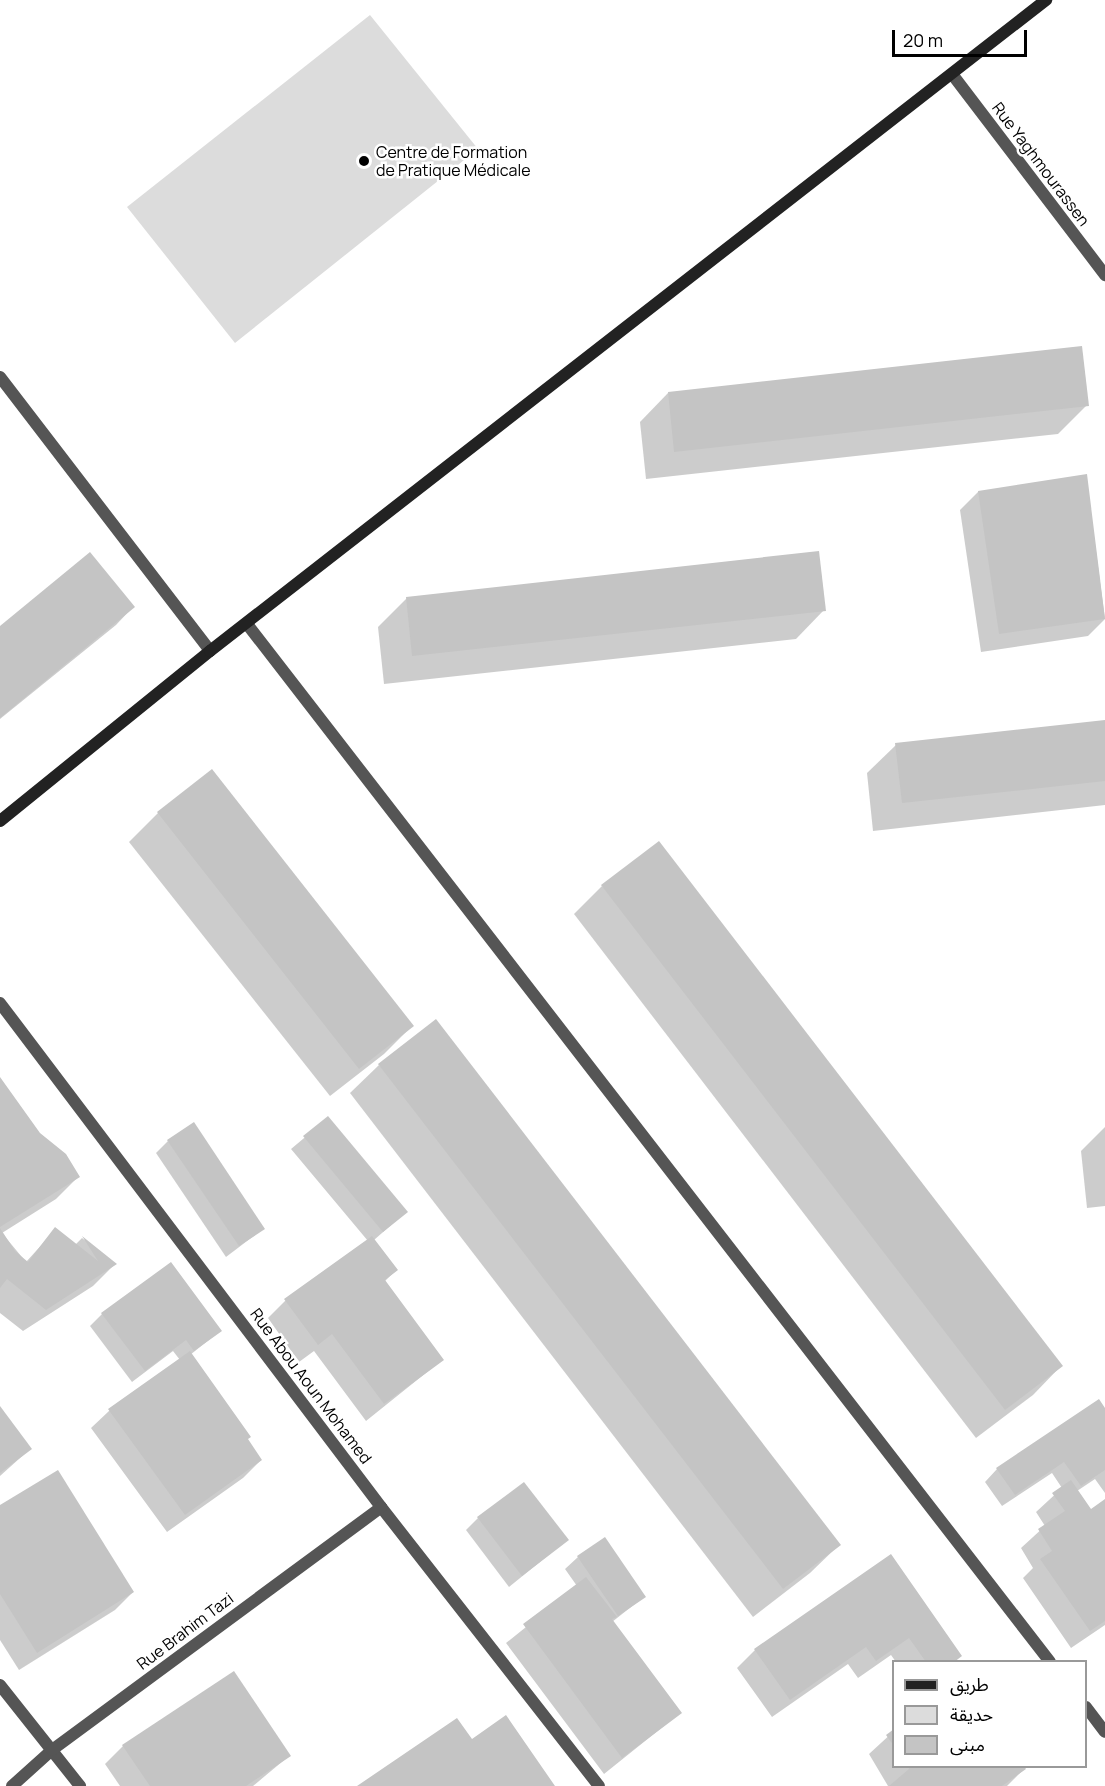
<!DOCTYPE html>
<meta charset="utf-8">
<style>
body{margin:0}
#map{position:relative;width:1105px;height:1786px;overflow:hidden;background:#fff;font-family:Manrope,"Noto Sans Arabic",sans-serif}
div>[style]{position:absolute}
.green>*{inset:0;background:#dcdcdc}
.shadow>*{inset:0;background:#0003}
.building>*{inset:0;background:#c4c4c4}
.street>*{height:12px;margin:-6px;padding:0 6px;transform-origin:6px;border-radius:6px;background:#555}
.secondary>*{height:12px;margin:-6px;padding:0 6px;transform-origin:6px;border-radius:6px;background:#222}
.dots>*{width:16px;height:16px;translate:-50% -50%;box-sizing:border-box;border:3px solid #fff;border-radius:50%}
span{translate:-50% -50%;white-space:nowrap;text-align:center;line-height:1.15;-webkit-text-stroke:5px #fff;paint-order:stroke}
.poi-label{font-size:16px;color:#000}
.left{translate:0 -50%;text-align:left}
.street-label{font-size:16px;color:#000}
.legend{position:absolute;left:892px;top:1660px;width:195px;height:108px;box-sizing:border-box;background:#fff;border:2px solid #999;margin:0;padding:8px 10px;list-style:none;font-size:18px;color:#000}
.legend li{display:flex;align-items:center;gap:12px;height:30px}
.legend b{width:30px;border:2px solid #999}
.scale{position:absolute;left:892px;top:30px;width:135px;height:27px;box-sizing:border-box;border:3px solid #000;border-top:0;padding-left:8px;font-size:18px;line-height:21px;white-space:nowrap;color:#000;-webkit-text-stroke:4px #fff;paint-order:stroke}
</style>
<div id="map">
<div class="green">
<i style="clip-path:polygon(370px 15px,478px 149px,235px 343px,127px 207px)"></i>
</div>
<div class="shadow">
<i style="clip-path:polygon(668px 393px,1087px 405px,1058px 434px,646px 479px,640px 422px)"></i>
<i style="clip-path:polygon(1086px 476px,1105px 619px,1088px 636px,981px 652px,960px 510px,978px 492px)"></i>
<i style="clip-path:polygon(407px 598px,824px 610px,796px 639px,384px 684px,378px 627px)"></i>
<i style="clip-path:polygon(133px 607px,116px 625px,0 719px,0 628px)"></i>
<i style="clip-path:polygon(1105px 722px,1105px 805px,873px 831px,867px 773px,896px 745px)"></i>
<i style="clip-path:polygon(212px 771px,412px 1026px,384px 1054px,330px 1096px,129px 842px,158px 813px)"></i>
<i style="clip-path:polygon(602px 886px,1061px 1366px,1033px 1395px,976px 1438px,574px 914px)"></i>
<i style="clip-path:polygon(379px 1065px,839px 1545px,810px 1573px,753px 1617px,350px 1093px)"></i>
<i style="clip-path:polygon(0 1078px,39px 1134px,78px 1177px,56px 1199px,2px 1233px,26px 1262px,56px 1229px,75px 1245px,82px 1238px,115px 1264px,93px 1286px,23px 1331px,0 1313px)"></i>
<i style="clip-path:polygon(328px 1118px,406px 1212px,374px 1240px,396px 1270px,384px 1282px,442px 1360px,366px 1421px,314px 1351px,299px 1362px,268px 1318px,285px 1301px,368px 1241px,291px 1149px)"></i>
<i style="clip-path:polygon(1105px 1127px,1105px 1206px,1087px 1208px,1081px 1151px)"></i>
<i style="clip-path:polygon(168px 1141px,263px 1229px,226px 1257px,156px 1153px)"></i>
<i style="clip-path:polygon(102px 1314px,220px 1331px,190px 1355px,261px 1460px,243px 1478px,167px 1532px,91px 1428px,109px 1411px,180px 1360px,173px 1351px,132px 1382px,90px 1326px)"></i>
<i style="clip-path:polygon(0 1408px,30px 1449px,0 1476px)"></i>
<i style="clip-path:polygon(1105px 1410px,1105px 1493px,1095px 1479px,1077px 1491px,1090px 1511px,1105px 1500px,1105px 1625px,1071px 1648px,1023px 1578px,1033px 1568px,1021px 1548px,1045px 1526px,1036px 1512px,1062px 1488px,1052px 1473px,1002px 1506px,985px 1482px,997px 1469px)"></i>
<i style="clip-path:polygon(0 1507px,133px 1592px,115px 1610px,19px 1670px,0 1640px)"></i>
<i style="clip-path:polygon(478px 1518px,567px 1540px,509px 1587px,466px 1530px)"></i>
<i style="clip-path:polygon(890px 1556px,960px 1656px,955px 1662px,896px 1662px,891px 1655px,858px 1678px,848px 1664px,772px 1717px,737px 1668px,755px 1650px)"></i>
<i style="clip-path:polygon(578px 1557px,645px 1596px,612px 1622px,680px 1713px,604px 1774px,506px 1643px,577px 1586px,565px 1569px)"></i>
<i style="clip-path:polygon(894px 1731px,894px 1766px,1024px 1769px,1007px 1786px,888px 1786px,869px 1754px)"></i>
<i style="clip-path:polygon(123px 1746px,289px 1756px,253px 1786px,120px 1786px,105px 1764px)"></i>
</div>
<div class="building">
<i style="clip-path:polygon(1082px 346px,1089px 406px,674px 452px,668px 392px)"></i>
<i style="clip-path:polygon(1087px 474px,1105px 619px,999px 634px,978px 491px)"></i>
<i style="clip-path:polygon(819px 551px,826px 611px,412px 656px,406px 597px)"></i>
<i style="clip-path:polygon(90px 552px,135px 607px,0 718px,0 626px)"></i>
<i style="clip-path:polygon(1105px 720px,1105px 781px,902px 803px,895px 743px)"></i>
<i style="clip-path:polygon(212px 769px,414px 1026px,359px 1069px,157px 812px)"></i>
<i style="clip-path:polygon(659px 841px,1063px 1366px,1005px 1410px,601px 885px)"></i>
<i style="clip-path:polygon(436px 1019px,841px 1545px,783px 1589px,378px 1064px)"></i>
<i style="clip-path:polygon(0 1077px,40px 1133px,66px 1154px,80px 1177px,0 1227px)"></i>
<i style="clip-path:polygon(328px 1116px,408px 1212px,383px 1232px,303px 1136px)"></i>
<i style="clip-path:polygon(194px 1122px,265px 1229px,239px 1246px,167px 1140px)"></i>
<i style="clip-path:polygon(55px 1227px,98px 1261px,82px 1236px,117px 1264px,46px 1310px,7px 1279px,0 1288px,0 1228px,15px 1251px,28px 1262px)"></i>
<i style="clip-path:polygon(372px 1236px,398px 1270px,385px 1280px,444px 1360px,384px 1404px,332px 1334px,318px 1345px,284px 1299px)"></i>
<i style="clip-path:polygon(171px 1262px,222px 1331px,194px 1351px,186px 1340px,145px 1371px,101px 1313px)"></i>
<i style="clip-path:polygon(190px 1351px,251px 1437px,248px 1439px,262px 1460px,185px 1515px,108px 1409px)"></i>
<i style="clip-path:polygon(1099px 1399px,1105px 1408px,1105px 1470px,1081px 1486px,1064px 1462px,1015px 1495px,996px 1468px)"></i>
<i style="clip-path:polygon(0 1406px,32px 1449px,0 1473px)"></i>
<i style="clip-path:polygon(58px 1470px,134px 1592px,37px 1653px,0 1594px,0 1505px)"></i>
<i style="clip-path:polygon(1071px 1480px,1091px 1509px,1105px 1499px,1105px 1621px,1090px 1631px,1040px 1559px,1052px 1551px,1038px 1529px,1065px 1511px,1052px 1493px)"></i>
<i style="clip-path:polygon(524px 1482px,569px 1540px,522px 1576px,477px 1517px)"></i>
<i style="clip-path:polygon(605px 1537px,646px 1597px,618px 1616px,577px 1556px)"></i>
<i style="clip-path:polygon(891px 1554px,962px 1656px,954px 1662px,926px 1662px,909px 1638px,876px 1661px,866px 1647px,790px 1700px,754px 1649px)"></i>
<i style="clip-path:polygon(586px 1577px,617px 1617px,612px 1619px,682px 1713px,622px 1758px,523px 1624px)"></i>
<i style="clip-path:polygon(234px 1671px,291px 1756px,246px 1786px,150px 1786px,122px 1745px)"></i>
<i style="clip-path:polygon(506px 1715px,555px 1786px,357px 1786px,457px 1718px,472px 1739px)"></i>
<i style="clip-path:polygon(894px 1729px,894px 1746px,886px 1735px)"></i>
<i style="clip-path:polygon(908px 1766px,1024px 1766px,1026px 1769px,1002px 1786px,889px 1786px,909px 1769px)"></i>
</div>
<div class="street">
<i style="left:952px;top:74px;width:253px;rotate:52.7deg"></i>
<i style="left:0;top:377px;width:345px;rotate:52.5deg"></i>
<i style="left:247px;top:624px;width:1312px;rotate:52.27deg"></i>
<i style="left:0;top:1003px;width:632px;rotate:52.91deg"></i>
<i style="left:381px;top:1507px;width:354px;rotate:52deg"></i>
<i style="left:0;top:1685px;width:129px;rotate:51.6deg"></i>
<i style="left:1086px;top:1707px;width:31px;rotate:53deg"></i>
<i style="left:12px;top:1786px;width:54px;rotate:-42deg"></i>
<i style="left:52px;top:1750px;width:409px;rotate:-36.4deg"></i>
</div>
<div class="secondary">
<i style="left:0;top:821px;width:270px;rotate:-39deg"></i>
<i style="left:210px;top:651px;width:1060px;rotate:-37.91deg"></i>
</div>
<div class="dots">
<i style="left:364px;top:161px;background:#000"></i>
</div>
<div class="poi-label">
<span class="left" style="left:376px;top:161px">Centre de Formation<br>de Pratique Médicale</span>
</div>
<div class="street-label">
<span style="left:1041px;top:164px;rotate:53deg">Rue Yaghmourassen</span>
<span style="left:311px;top:1386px;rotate:53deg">Rue Abou Aoun Mohamed</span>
<span style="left:185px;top:1631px;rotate:-37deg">Rue Brahim Tazi</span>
</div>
<ul class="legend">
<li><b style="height:8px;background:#222"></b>طريق</li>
<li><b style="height:16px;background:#dcdcdc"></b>حديقة</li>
<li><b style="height:16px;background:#c4c4c4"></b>مبنى</li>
</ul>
<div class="scale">20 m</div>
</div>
